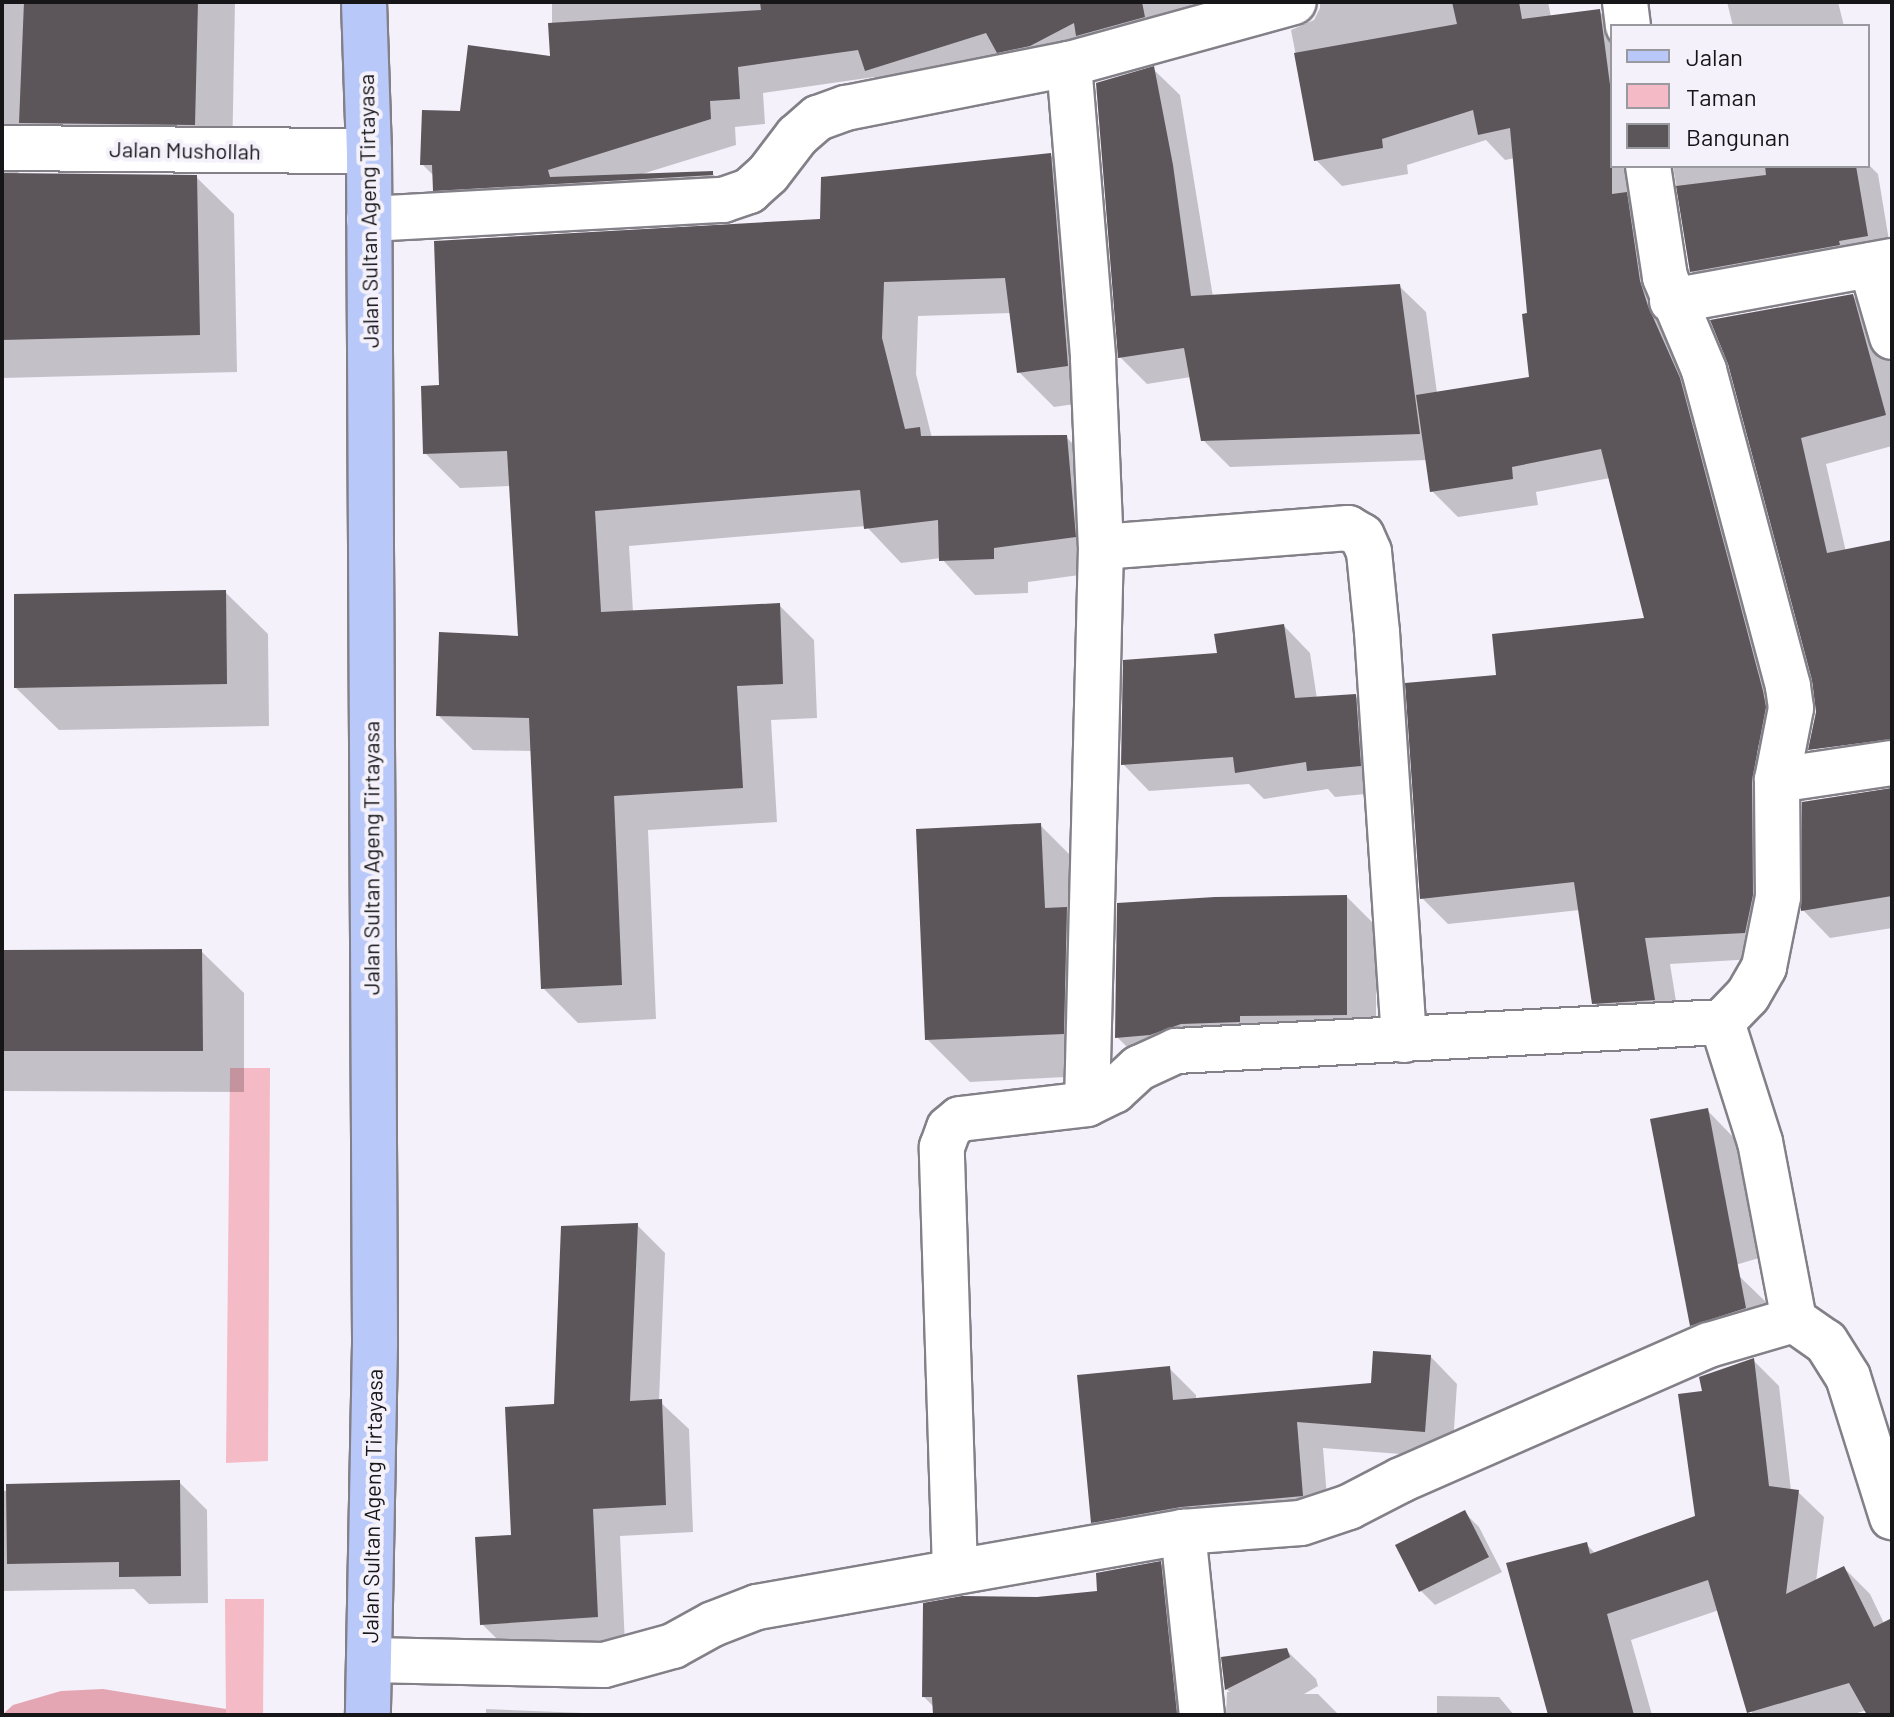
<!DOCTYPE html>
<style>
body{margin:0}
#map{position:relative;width:1894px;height:1717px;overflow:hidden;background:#f4f1fb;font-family:Barlow,sans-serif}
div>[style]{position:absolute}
.green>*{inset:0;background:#f4bac5}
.forest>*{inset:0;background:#e4a6b2}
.shadow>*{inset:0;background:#0003}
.building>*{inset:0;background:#5c555a}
.roads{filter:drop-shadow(2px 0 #838088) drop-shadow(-2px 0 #838088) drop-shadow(0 2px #838088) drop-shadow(0 -2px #838088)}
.minor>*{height:44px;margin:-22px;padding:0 22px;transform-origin:22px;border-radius:22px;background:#fff}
.major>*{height:44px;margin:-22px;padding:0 22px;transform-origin:22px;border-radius:22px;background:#b8c8f8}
span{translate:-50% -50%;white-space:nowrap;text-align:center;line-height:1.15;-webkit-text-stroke:8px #f4f1fb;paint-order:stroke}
.street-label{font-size:22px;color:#161518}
.frame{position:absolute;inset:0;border:4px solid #161518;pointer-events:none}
.legend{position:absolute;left:1610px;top:24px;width:260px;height:144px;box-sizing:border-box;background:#f4f1fb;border:2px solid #9b99a0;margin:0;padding:10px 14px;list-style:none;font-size:24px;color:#161518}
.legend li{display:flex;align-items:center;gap:16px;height:40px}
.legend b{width:40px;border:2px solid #9b99a0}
</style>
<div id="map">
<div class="green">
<i style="clip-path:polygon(230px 1068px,270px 1068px,268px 1461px,226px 1463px)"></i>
<i style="clip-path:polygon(225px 1599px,264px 1599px,263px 1715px,226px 1715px)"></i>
</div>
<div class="forest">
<i style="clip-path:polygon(103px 1689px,226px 1709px,226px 1715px,2px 1715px,13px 1705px,61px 1691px)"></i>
</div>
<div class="shadow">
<i style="clip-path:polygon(2px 2px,235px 2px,232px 162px,28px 163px,16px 175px,196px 177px,234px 214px,237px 372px,2px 378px)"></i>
<i style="clip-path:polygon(552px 2px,1276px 2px,892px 96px,874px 77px,763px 93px,765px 124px,735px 127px,736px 145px,642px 174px,712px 173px,738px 199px,461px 216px,435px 190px,434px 176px,422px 164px,462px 113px,552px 58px)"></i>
<i style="clip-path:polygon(1305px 2px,1548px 2px,1551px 17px,1599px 11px,1614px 26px,1612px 166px,1868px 164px,1878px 174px,1892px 259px,1718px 297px,1692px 271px,1673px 167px,1658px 173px,1790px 738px,1756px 745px,1767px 808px,1771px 958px,1670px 964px,1680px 1026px,1620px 1029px,1594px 1003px,1580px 910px,1448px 924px,1422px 898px,1498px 676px,1647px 620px,1610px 478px,1536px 492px,1538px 505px,1458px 517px,1432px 491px,1428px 460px,1230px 467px,1203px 440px,1191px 377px,1147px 384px,1120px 357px,1153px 69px,1180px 95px,1213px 297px,1399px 286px,1426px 312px,1437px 393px,1531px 379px,1530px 315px,1515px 158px,1505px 160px,1486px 140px,1407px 165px,1408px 174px,1342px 186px,1316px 160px,1291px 30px,1314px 20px,1320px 8px,1320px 4px)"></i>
<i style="clip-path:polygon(1727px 2px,1838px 2px,1844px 26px,1733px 26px)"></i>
<i style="clip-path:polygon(1050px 155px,1085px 190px,1102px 400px,1054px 407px,1019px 372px,1011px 313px,918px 316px,916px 374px,932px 438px,1066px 437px,1101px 472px,1109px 571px,1028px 582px,1028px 593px,975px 595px,941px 558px,901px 563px,866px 526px,629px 546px,633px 612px,779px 605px,814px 640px,817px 718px,771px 720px,777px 822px,648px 830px,656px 1019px,578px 1023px,543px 988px,532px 751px,473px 750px,438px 715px,520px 638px,511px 486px,460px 488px,425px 453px,441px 387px,822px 221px)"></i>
<i style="clip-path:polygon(1853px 296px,1879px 322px,1892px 360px,1892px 446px,1826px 464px,1846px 552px,1892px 542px,1892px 715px,1817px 700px,1730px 363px)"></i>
<i style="clip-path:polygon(225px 592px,268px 634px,269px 726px,59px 730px,16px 688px)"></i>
<i style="clip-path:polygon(1284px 626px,1310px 653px,1317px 699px,1355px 696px,1382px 722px,1386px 792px,1335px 797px,1328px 789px,1264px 799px,1249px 784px,1149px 791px,1123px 764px,1220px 655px)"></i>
<i style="clip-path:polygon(1892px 788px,1892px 928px,1830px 938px,1803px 910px,1804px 803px)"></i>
<i style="clip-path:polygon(1040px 825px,1083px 868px,1105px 1075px,970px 1082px,927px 1039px)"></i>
<i style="clip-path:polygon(1347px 897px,1376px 926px,1376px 1043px,1146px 1066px,1117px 1037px)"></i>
<i style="clip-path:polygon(201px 951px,244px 993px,244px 1092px,2px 1091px,2px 952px)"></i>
<i style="clip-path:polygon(1707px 1110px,1736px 1140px,1759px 1258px,1705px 1274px)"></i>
<i style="clip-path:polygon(637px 1225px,665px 1253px,659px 1401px,689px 1429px,693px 1532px,620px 1536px,625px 1645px,510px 1652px,482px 1624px,556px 1406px)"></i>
<i style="clip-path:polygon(1738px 1275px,1768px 1304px,1774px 1337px,1721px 1354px,1692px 1325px)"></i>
<i style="clip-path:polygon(1431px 1357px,1457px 1384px,1452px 1458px,1323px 1448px,1329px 1522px,1120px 1549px,1093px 1522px,1169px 1368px,1196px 1395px,1196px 1400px,1372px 1385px)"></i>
<i style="clip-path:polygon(1753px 1360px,1779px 1386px,1791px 1491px,1798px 1492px,1824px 1517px,1816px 1582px,1844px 1568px,1870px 1594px,1892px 1640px,1892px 1715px,1869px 1715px,1867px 1710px,1851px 1715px,1753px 1715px,1719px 1610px,1631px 1640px,1652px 1715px,1580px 1715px,1586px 1544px,1596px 1554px,1697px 1517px,1704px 1393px)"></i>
<i style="clip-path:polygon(179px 1482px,207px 1510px,208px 1603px,149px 1604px,134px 1589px,2px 1591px,2px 1491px)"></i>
<i style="clip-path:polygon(1464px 1512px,1479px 1527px,1502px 1572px,1435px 1605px,1421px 1591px)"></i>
<i style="clip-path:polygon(1160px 1563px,1189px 1593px,1202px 1715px,942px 1715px,924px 1697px,1038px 1599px,1100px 1593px)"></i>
<i style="clip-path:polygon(1286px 1650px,1316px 1679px,1318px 1686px,1304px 1694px,1318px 1694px,1339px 1715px,1226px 1715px,1227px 1692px,1230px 1692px,1226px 1689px)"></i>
<i style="clip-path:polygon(1437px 1696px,1499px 1697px,1514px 1715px,1437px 1715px)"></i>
<i style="clip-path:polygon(486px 1709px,583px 1713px,586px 1715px,486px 1715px)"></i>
</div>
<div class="building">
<i style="clip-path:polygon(24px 2px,198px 2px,195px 125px,19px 123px)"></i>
<i style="clip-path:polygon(760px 2px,1142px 2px,1145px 17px,1076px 36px,1074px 23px,1030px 46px,997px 53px,986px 33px,865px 71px,858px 50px,738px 67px,740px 99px,710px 101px,711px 119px,548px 170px,550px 177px,713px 171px,713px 175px,433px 191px,432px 165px,420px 165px,422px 110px,460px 111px,468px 45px,550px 56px,548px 23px,761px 10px)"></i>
<i style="clip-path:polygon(1452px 2px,1519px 2px,1522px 19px,1600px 9px,1612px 100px,1612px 194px,1627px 192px,1640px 281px,1648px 306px,1680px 378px,1763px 691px,1766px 707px,1752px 780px,1753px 895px,1745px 933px,1645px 938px,1655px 1000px,1592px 1004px,1574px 882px,1420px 899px,1405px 683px,1496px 675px,1492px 634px,1644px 618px,1601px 449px,1512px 467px,1513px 479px,1430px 492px,1416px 395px,1529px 377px,1522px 314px,1527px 313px,1510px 128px,1478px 135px,1473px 110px,1382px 139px,1383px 148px,1314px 161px,1294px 53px,1457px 24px)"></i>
<i style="clip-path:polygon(1154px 66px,1173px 165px,1191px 296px,1400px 284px,1420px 434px,1201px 441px,1184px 348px,1118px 358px,1096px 83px)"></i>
<i style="clip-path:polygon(1051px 153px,1068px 366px,1017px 373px,1005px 278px,884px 282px,882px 338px,905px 429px,920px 427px,921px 436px,1067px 435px,1076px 537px,994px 548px,994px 559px,939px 561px,938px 520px,864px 529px,860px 490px,595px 511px,601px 612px,780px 603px,783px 684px,737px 686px,743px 788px,614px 796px,622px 985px,541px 989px,529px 718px,436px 716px,439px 632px,518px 636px,507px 451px,423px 454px,421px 386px,439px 385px,434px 241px,820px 219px,821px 177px)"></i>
<i style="clip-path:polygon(1765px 166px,1856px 166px,1868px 236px,1839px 241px,1840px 245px,1690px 272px,1676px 186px,1766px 175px)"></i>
<i style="clip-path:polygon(2px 173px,197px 175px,200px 335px,2px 340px)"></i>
<i style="clip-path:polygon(1853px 294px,1886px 415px,1801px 438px,1827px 553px,1892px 540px,1892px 739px,1808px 750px,1816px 712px,1812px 680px,1728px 364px,1710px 320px)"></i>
<i style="clip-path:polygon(226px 590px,227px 684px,14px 688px,14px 594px)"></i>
<i style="clip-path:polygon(1284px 624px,1295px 698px,1356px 694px,1361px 766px,1307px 771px,1306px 762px,1235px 773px,1233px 757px,1121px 765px,1123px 660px,1217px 653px,1214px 634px)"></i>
<i style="clip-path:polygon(1892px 788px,1892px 896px,1801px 911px,1802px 802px)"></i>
<i style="clip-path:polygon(1041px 823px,1045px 908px,1067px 907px,1064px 1034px,925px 1040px,916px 829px)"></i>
<i style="clip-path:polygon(1347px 895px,1347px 1015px,1240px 1016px,1240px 1022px,1181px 1024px,1150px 1035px,1115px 1038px,1117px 903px,1215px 897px)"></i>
<i style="clip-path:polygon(202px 949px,203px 1051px,2px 1051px,2px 950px)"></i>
<i style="clip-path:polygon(1708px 1108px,1746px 1308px,1690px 1326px,1650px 1119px)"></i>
<i style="clip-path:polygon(638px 1223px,630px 1401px,662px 1399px,666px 1505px,593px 1509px,598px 1617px,480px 1625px,475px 1537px,511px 1535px,505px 1407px,554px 1404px,561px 1226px)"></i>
<i style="clip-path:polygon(1373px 1351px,1431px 1355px,1425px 1432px,1297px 1422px,1303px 1496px,1181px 1507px,1091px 1523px,1077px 1375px,1170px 1366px,1173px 1400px,1371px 1383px)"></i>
<i style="clip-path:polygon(1754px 1358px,1769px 1486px,1799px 1490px,1786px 1594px,1844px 1566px,1874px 1627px,1892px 1618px,1892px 1715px,1867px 1715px,1849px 1683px,1747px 1713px,1708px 1580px,1607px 1614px,1634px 1715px,1548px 1715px,1506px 1563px,1587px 1542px,1590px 1554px,1695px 1516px,1678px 1394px,1702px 1391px,1699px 1377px)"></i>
<i style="clip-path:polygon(180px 1480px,181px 1576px,119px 1577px,119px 1562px,7px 1564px,6px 1484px)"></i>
<i style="clip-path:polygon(1465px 1510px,1489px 1557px,1419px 1592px,1395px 1545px)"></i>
<i style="clip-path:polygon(1161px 1561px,1177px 1714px,933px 1715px,932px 1697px,922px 1697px,923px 1603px,962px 1596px,1037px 1597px,1097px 1591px,1096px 1573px)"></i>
<i style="clip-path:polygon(1287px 1648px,1290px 1657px,1225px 1690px,1221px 1657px)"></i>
</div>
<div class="roads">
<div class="minor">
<i style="left:1625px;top:2px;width:24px;rotate:83deg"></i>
<i style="left:1069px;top:64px;width:296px;rotate:85.3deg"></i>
<i style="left:1093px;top:359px;width:188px;rotate:87.6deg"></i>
<i style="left:1101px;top:547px;width:557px;rotate:91.44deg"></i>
<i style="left:2px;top:148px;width:367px;rotate:0.5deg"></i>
<i style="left:369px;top:219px;width:355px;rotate:-3.1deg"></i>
<i style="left:723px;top:200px;width:28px;rotate:-19deg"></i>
<i style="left:749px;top:191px;width:25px;rotate:-42deg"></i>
<i style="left:768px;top:174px;width:48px;rotate:-52.7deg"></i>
<i style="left:797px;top:136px;width:28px;rotate:-41deg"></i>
<i style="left:818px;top:118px;width:30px;rotate:-20deg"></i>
<i style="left:846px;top:108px;width:227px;rotate:-11.2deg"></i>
<i style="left:1069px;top:64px;width:233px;rotate:-15.4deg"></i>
<i style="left:1871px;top:265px;width:75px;rotate:73.7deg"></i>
<i style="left:1672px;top:301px;width:224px;rotate:-10.3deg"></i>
<i style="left:1101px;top:547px;width:248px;rotate:-4.4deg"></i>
<i style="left:1348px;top:528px;width:16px;rotate:30deg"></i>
<i style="left:1362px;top:536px;width:17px;rotate:66deg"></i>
<i style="left:1369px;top:552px;width:80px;rotate:84.3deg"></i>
<i style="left:1377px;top:632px;width:409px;rotate:86.2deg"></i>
<i style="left:1777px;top:780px;width:116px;rotate:-8.4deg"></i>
<i style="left:1794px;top:1320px;width:39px;rotate:35deg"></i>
<i style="left:1826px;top:1342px;width:41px;rotate:57.8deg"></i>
<i style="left:1848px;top:1377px;width:147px;rotate:72.6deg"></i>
<i style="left:1183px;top:1532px;width:184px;rotate:84.1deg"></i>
<i style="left:955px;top:1571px;width:424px;rotate:-91.8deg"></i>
<i style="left:942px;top:1147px;width:20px;rotate:-70deg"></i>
<i style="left:949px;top:1128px;width:14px;rotate:-39deg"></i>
<i style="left:960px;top:1119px;width:128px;rotate:-6.7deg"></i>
<i style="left:1087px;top:1104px;width:30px;rotate:-26deg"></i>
<i style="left:1114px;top:1091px;width:34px;rotate:-43deg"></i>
<i style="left:1139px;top:1068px;width:41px;rotate:-24.7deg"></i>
<i style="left:1176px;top:1051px;width:547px;rotate:-3.04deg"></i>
<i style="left:1722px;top:1022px;width:37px;rotate:-46deg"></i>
<i style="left:1748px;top:995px;width:32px;rotate:-60deg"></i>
<i style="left:1764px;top:967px;width:71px;rotate:-78.7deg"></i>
<i style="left:1778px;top:897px;width:117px;rotate:-90.5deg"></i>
<i style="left:1777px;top:780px;width:73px;rotate:-79deg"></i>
<i style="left:1791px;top:708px;width:22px;rotate:-98deg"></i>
<i style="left:1788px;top:686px;width:327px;rotate:-104.9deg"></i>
<i style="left:1704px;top:370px;width:101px;rotate:-112.8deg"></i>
<i style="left:1665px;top:277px;width:112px;rotate:-98.7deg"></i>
<i style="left:369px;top:1660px;width:235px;rotate:1.2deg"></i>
<i style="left:604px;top:1665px;width:72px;rotate:-15.4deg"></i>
<i style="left:673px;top:1646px;width:46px;rotate:-28.8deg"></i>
<i style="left:713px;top:1624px;width:47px;rotate:-21.1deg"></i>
<i style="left:757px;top:1607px;width:433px;rotate:-10deg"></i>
<i style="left:1183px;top:1532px;width:118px;rotate:-4.4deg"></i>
<i style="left:1301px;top:1523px;width:51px;rotate:-18.4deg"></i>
<i style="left:1349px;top:1507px;width:59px;rotate:-27.4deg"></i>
<i style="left:1401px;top:1480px;width:336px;rotate:-23.7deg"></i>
<i style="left:1709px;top:1345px;width:89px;rotate:-16.4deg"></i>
<i style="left:1794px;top:1320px;width:181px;rotate:-100.8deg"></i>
<i style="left:1760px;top:1142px;width:126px;rotate:-107.6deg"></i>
</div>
<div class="major">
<i style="left:364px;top:2px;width:149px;rotate:88.1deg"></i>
<i style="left:369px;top:151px;width:1193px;rotate:89.71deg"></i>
<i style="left:375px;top:1344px;width:371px;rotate:91.1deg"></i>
</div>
</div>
<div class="street-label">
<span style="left:185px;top:150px;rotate:1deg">Jalan Mushollah</span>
<span style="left:368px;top:211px;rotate:-91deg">Jalan Sultan Ageng Tirtayasa</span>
<span style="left:371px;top:858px;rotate:-90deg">Jalan Sultan Ageng Tirtayasa</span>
<span style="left:372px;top:1506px;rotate:-89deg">Jalan Sultan Ageng Tirtayasa</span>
</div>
<div class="frame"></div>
<ul class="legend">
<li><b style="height:10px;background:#b8c8f8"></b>Jalan</li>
<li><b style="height:22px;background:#f4bac5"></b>Taman</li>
<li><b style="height:22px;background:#5c555a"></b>Bangunan</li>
</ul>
</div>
